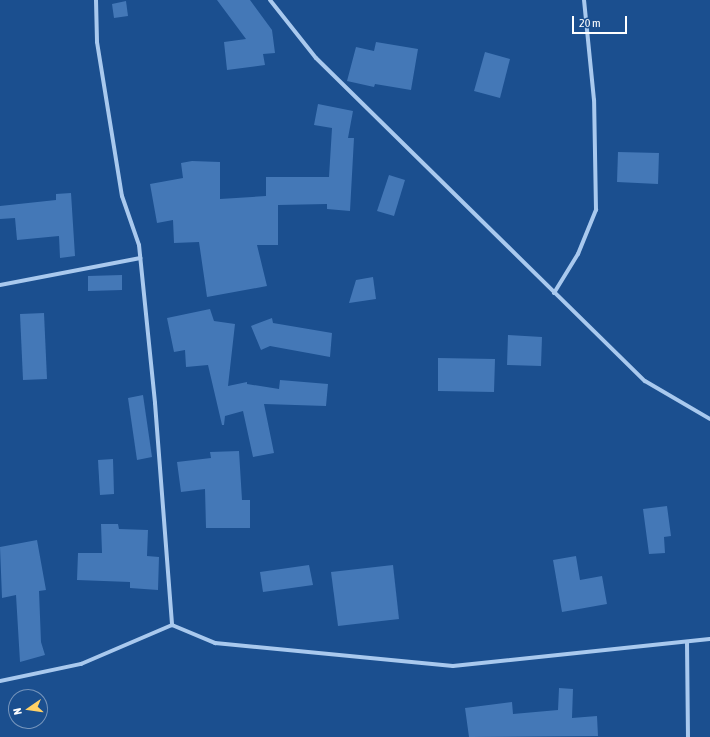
<!DOCTYPE html>
<style>
body{margin:0}
#map{position:relative;width:710px;height:737px;overflow:hidden;background:#1b4f8f;font-family:"Asap Condensed",sans-serif}
div>[style]{position:absolute}
.building>*{inset:0;background:#4478b7}
.street>*{height:4px;margin:-2px;padding:0 2px;transform-origin:2px;border-radius:2px;background:#a9c9ee}
span{translate:-50% -50%;white-space:nowrap;text-align:center;line-height:1.15;-webkit-text-stroke:3px #1b4f8f;paint-order:stroke}
.north{position:absolute;left:8px;top:689px;width:40px;height:40px;box-sizing:border-box;background:#1b4f8f;border:1px solid #7695bc;border-radius:50%;rotate:257deg;font-size:11px;font-weight:700;line-height:16px;text-align:center;color:#fff}
.north::after{content:'';display:block;margin:auto;width:14px;height:18px;background:#ffd166;clip-path:polygon(50% 0,100% 100%,50% 72%,0 100%)}
.scale{position:absolute;left:572px;top:16px;width:55px;height:18px;box-sizing:border-box;border:2px solid #fff;border-top:0;padding-left:5px;font-size:12px;line-height:14px;white-space:nowrap;color:#fff;-webkit-text-stroke:3px #1b4f8f;paint-order:stroke}
</style>
<div id="map">
<div class="building">
<i style="clip-path:polygon(217px 0,250px 0,272px 30px,275px 53px,263px 54px,265px 65px,227px 70px,224px 42px,246px 39px)"></i>
<i style="clip-path:polygon(126px 1px,128px 16px,114px 18px,112px 4px)"></i>
<i style="clip-path:polygon(376px 42px,418px 49px,411px 90px,375px 84px,374px 87px,347px 81px,356px 47px,374px 51px)"></i>
<i style="clip-path:polygon(485px 52px,510px 59px,500px 98px,474px 91px)"></i>
<i style="clip-path:polygon(318px 104px,353px 111px,348px 138px,354px 138px,350px 211px,327px 209px,327px 204px,278px 205px,278px 245px,257px 245px,267px 286px,207px 297px,199px 242px,174px 243px,173px 220px,157px 223px,150px 184px,183px 178px,181px 163px,192px 161px,220px 162px,220px 199px,266px 196px,266px 177px,329px 177px,332px 128px,314px 125px)"></i>
<i style="clip-path:polygon(618px 152px,659px 153px,658px 184px,617px 182px)"></i>
<i style="clip-path:polygon(389px 175px,405px 180px,394px 216px,377px 211px)"></i>
<i style="clip-path:polygon(71px 193px,75px 256px,60px 258px,59px 236px,17px 240px,15px 218px,0 219px,0 206px,56px 200px,56px 194px)"></i>
<i style="clip-path:polygon(122px 275px,122px 290px,88px 291px,88px 276px)"></i>
<i style="clip-path:polygon(373px 277px,376px 299px,349px 303px,356px 280px)"></i>
<i style="clip-path:polygon(210px 309px,214px 321px,235px 324px,228px 386px,247px 382px,247px 384px,279px 389px,280px 380px,328px 384px,326px 406px,264px 404px,274px 453px,253px 457px,243px 411px,225px 416px,224px 425px,222px 425px,208px 365px,186px 367px,185px 350px,174px 352px,167px 318px)"></i>
<i style="clip-path:polygon(44px 313px,47px 379px,23px 380px,20px 314px)"></i>
<i style="clip-path:polygon(272px 318px,273px 323px,332px 333px,330px 357px,270px 346px,261px 350px,251px 326px)"></i>
<i style="clip-path:polygon(508px 335px,542px 337px,541px 366px,507px 365px)"></i>
<i style="clip-path:polygon(438px 358px,495px 359px,494px 392px,438px 391px)"></i>
<i style="clip-path:polygon(143px 395px,152px 457px,137px 460px,128px 398px)"></i>
<i style="clip-path:polygon(239px 451px,242px 500px,250px 500px,250px 528px,206px 528px,205px 489px,181px 492px,177px 462px,211px 458px,210px 452px)"></i>
<i style="clip-path:polygon(113px 459px,114px 494px,100px 495px,98px 460px)"></i>
<i style="clip-path:polygon(667px 506px,671px 536px,664px 537px,665px 553px,649px 554px,643px 509px)"></i>
<i style="clip-path:polygon(101px 524px,118px 524px,119px 529px,148px 530px,147px 556px,159px 557px,158px 590px,130px 588px,130px 582px,77px 580px,78px 553px,102px 553px)"></i>
<i style="clip-path:polygon(37px 540px,46px 590px,39px 591px,41px 642px,45px 655px,20px 662px,16px 595px,2px 598px,0 547px)"></i>
<i style="clip-path:polygon(576px 556px,580px 580px,602px 576px,607px 604px,562px 612px,553px 560px)"></i>
<i style="clip-path:polygon(309px 565px,313px 585px,263px 592px,260px 572px)"></i>
<i style="clip-path:polygon(393px 565px,399px 619px,338px 626px,331px 572px)"></i>
<i style="clip-path:polygon(559px 688px,573px 689px,572px 718px,597px 716px,598px 736px,469px 737px,465px 708px,512px 702px,513px 714px,558px 710px)"></i>
</div>
<div class="street">
<i style="left:96px;top:0;width:42px;rotate:88.6deg"></i>
<i style="left:97px;top:42px;width:156px;rotate:80.8deg"></i>
<i style="left:122px;top:196px;width:52px;rotate:70.9deg"></i>
<i style="left:139px;top:245px;width:159px;rotate:84.2deg"></i>
<i style="left:155px;top:403px;width:223px;rotate:85.6deg"></i>
<i style="left:270px;top:0;width:74px;rotate:51.6deg"></i>
<i style="left:316px;top:58px;width:461px;rotate:44.5deg"></i>
<i style="left:645px;top:381px;width:75px;rotate:30.3deg"></i>
<i style="left:0;top:285px;width:143px;rotate:-10.9deg"></i>
<i style="left:554px;top:293px;width:46px;rotate:-58.4deg"></i>
<i style="left:578px;top:254px;width:48px;rotate:-67.8deg"></i>
<i style="left:596px;top:210px;width:110px;rotate:-91deg"></i>
<i style="left:594px;top:100px;width:100px;rotate:-95.7deg"></i>
<i style="left:687px;top:642px;width:95px;rotate:89.4deg"></i>
<i style="left:0;top:681px;width:83px;rotate:-11.9deg"></i>
<i style="left:81px;top:664px;width:99px;rotate:-23.2deg"></i>
<i style="left:172px;top:625px;width:47px;rotate:22.7deg"></i>
<i style="left:215px;top:643px;width:239px;rotate:5.5deg"></i>
<i style="left:453px;top:666px;width:258px;rotate:-6deg"></i>
</div>
<div class="north">N</div>
<div class="scale">20 m</div>
</div>
